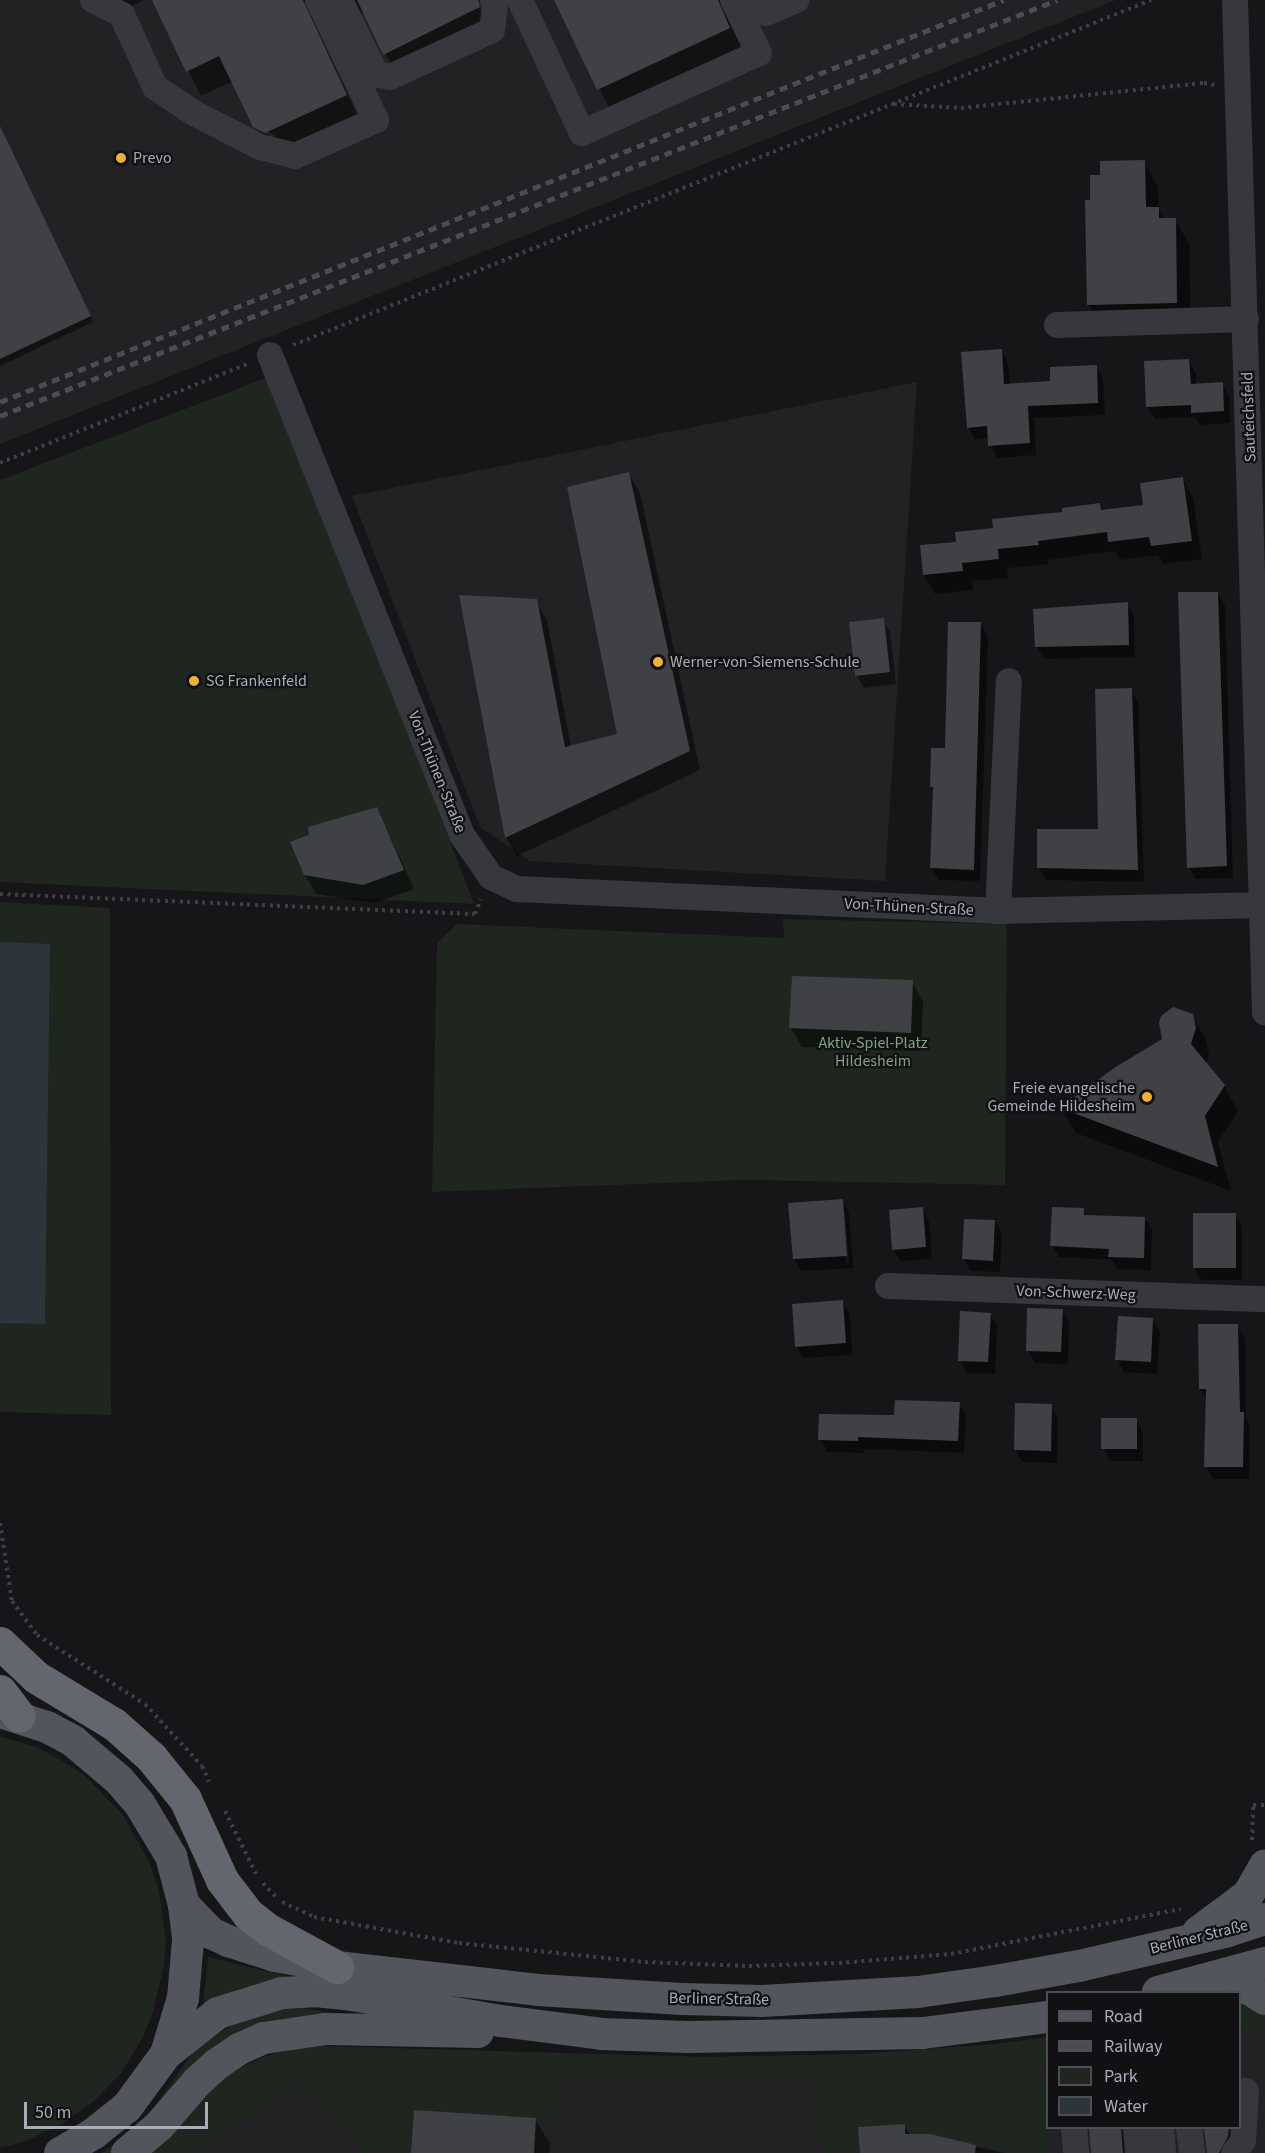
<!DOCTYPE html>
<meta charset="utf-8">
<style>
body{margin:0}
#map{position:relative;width:1265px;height:2153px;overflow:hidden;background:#161618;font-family:"Source Sans 3",sans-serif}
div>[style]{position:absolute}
.built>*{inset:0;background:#222225}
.green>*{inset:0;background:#1e261f}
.water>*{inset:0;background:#2c353c}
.shadow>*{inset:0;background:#0007}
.building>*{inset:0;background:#404145}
.path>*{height:4px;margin-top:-2px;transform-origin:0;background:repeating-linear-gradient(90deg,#3d3f44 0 3px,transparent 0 7.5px)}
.minor>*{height:26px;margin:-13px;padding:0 13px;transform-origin:13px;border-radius:13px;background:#37383d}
.major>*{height:32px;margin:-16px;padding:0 16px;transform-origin:16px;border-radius:16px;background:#53555c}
.highway>*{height:33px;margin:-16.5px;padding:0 16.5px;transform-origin:16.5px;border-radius:16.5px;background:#63666e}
.rail>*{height:4.5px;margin-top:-2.25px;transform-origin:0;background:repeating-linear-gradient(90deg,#4a4c52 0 8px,transparent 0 14px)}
.dots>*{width:16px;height:16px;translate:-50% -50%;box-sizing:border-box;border:3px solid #111113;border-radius:50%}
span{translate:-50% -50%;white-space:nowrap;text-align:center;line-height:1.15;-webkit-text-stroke:4.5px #111113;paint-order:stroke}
.poi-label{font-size:16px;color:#a8adb8}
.left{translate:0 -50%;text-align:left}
.right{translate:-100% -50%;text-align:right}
.street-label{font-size:16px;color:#a8adb8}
.park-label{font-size:16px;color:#7fa381}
.legend{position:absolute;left:1046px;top:1991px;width:195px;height:138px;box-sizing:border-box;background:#111113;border:2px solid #4d4f55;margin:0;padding:8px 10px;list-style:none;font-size:18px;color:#a8adb8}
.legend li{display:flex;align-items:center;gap:12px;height:30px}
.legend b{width:30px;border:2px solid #4d4f55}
.scale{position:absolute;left:24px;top:2102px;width:184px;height:27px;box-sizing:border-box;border:3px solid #a8adb8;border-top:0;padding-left:8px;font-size:18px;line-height:21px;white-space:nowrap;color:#a8adb8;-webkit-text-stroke:4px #111113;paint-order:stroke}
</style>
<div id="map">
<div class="built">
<i style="clip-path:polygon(0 0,1116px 0,0 444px)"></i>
<i style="clip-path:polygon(917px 382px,885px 881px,530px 861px,480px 827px,352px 496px)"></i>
<i style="clip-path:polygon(1265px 1985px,1265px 2153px,149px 2153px,240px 2068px,261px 2058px,317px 2046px,705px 2057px,860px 2054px,996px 2044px,1047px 2037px,1048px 2128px,1240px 2128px,1240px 1992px)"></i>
</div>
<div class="green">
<i style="clip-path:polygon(271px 376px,474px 904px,0 882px,0 480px)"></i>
<i style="clip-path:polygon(0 902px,110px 908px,111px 1415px,0 1412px)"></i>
<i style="clip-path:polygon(783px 919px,1007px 924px,1005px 1185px,743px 1180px,432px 1192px,437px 943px,457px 924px,784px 938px)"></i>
<i style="clip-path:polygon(0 1736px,36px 1747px,61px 1760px,84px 1775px,123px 1815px,150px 1864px,159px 1891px,166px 1941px,164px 1966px,152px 2015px,142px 2039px,121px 2073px,93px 2102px,60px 2125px,24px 2142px,0 2148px)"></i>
<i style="clip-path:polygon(208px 1957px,298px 1979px,244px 1987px,203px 2007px)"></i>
<i style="clip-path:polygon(1240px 2001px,1265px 2009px,1265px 2033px,1261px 2040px,1240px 2029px)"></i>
<i style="clip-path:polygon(304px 2008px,358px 2017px,297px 2024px,117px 2153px,101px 2153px,139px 2129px,195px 2049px,238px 2021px,280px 2009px)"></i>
<i style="clip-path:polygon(1047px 2037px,1047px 2059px,1043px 2067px,1049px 2153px,1012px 2153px,930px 2134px,905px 2134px,905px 2124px,858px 2127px,860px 2153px,821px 2153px,814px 2079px,560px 2080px,556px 2119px,414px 2110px,411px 2153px,361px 2153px,341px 2125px,304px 2084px,196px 2153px,149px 2153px,219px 2080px,261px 2058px,285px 2050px,316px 2046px,705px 2057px,860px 2054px,996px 2044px)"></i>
</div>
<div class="water">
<i style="clip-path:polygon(0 942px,50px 944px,45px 1324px,0 1323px)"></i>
</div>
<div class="shadow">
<i style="clip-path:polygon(101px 0,144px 0,118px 13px)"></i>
<i style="clip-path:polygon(153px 0,304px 0,360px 121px,269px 151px,257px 130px,274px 138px,275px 135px,255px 126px,233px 81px,201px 96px)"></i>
<i style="clip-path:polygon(353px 0,476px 0,492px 34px,399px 79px,366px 16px,359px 10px)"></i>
<i style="clip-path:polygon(556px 0,722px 0,743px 53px,612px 114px)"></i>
<i style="clip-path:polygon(0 128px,93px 322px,0 366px)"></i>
<i style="clip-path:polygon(1144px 162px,1158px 187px,1159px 210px,1164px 220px,1175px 219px,1189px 244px,1191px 328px,1103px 329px,1088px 304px,1092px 201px,1102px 176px)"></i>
<i style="clip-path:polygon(1001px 350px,1008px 363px,1010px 385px,1052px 382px,1096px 367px,1103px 379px,1105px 415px,1034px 418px,1036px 455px,997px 458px,989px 438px,975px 440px,968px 427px)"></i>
<i style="clip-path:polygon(1188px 361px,1196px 373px,1196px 385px,1222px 384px,1229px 396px,1230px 423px,1200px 425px,1195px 417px,1155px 419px,1147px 407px)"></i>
<i style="clip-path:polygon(629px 474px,640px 493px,700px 770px,517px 856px,506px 837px,536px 601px,547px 620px,571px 747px,619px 735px)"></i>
<i style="clip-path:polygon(1183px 479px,1193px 498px,1202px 559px,1163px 564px,1158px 555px,1120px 560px,1115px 551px,1048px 560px,1049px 564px,1007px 568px,1008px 578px,972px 581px,973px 590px,935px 594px,924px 575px,921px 547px,958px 543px,995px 529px,1099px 504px,1103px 511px,1145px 506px)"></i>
<i style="clip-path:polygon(1218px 593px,1225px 606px,1233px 878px,1196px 879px,1188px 867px)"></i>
<i style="clip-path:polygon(1127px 604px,1134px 616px,1135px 657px,1044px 659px,1037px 647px,1035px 610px)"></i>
<i style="clip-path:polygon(883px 620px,890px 632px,896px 684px,864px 688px,857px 676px,850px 624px)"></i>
<i style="clip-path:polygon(981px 624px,988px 636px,980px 881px,939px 880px,931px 868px,934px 791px,932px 787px,946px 749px)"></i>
<i style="clip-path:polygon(1131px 690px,1138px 702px,1144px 882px,1046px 880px,1039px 868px,1099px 830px)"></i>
<i style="clip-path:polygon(377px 808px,414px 889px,375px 903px,316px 894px,305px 875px,311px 836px)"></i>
<i style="clip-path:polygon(912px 982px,923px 1001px,921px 1051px,802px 1047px,791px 1028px)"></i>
<i style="clip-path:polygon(1174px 1008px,1192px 1015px,1206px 1040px,1209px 1054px,1206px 1064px,1224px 1086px,1238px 1111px,1218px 1142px,1231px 1191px,1076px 1133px,1062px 1109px,1115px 1070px,1164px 1039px,1160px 1024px,1167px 1011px)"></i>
<i style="clip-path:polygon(evenodd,842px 1200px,849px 1213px,853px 1268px,801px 1271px,794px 1259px,790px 1204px,842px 1200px,842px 1211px,845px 1211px,849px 1263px,846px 1263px,842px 1211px)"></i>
<i style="clip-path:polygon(922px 1209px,929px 1221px,932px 1259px,900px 1261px,893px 1249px)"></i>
<i style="clip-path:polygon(1083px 1210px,1088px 1217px,1145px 1218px,1152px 1231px,1151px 1270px,1117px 1269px,1112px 1260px,1059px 1257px,1052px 1245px)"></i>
<i style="clip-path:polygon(1235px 1214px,1242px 1227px,1242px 1280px,1201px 1280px,1194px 1267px)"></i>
<i style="clip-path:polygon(995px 1221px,1002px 1233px,1000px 1272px,971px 1271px,964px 1259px)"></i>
<i style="clip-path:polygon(842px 1302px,850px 1314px,852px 1355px,803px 1358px,796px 1346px)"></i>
<i style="clip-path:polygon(1062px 1310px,1069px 1323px,1068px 1364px,1035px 1363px,1028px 1350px)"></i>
<i style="clip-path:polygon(990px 1314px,997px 1326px,995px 1374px,967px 1373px,960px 1360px)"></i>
<i style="clip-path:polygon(1152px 1319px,1160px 1331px,1157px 1374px,1124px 1372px,1117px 1359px)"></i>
<i style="clip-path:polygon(1237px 1326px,1245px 1338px,1246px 1419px,1250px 1426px,1249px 1479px,1213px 1479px,1206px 1466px,1207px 1400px,1200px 1389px)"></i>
<i style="clip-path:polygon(959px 1404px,966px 1416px,964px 1453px,865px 1449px,864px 1453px,827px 1452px,820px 1439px,896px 1417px)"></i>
<i style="clip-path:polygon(1051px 1406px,1058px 1418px,1057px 1463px,1022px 1462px,1015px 1449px)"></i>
<i style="clip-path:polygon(1136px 1419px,1143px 1432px,1143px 1461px,1110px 1461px,1103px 1448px)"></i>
<i style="clip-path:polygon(535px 2119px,550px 2144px,549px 2153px,413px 2153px)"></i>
<i style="clip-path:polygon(904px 2125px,910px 2135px,930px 2136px,1005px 2153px,861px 2153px)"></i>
<i style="clip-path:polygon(1089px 2128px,1131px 2128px,1126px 2153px,1092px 2153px)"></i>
<i style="clip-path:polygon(1205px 2128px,1232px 2128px,1232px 2145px,1228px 2153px,1207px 2153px)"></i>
</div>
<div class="building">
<i style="clip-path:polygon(152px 0,303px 0,347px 95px,265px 133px,253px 127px,219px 56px,186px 72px)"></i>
<i style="clip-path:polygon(357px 0,478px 0,480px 7px,383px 55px)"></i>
<i style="clip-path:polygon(554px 0,718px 0,730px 28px,597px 90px)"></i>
<i style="clip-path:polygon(0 126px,91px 316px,0 359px)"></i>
<i style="clip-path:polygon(1145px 160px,1146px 207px,1159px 207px,1159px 218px,1176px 218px,1177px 303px,1087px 305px,1085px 200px,1090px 200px,1090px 175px,1100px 175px,1100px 161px)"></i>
<i style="clip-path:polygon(1002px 349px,1004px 384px,1050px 381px,1050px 367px,1097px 365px,1098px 403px,1028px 406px,1030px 443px,988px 446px,987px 426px,967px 428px,961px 352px)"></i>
<i style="clip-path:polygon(1189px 359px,1191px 384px,1223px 382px,1224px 411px,1191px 413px,1191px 405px,1146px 407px,1144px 361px)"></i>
<i style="clip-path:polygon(629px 472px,690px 751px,505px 838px,459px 595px,537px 599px,565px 747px,617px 734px,567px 487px)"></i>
<i style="clip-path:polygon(1183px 477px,1192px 541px,1151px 546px,1149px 537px,1108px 542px,1107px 532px,1038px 541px,1039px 545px,998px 549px,999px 559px,962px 563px,963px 571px,923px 575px,920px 545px,956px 542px,955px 532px,993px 528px,992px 519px,1062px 512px,1062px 508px,1100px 503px,1101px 510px,1143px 505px,1140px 483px)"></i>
<i style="clip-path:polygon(1178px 592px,1218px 592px,1227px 866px,1187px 868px)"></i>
<i style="clip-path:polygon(1128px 602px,1129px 645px,1035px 647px,1033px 609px)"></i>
<i style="clip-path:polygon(884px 618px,890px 672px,855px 676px,849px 622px)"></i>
<i style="clip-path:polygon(948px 622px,981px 622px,974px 870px,930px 868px,933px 787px,930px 787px,931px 748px,945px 748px)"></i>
<i style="clip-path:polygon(1132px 688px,1138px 870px,1037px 868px,1037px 829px,1098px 829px,1095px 689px)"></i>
<i style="clip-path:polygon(377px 807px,404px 870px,363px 885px,304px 875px,290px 842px,309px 835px,308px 827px)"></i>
<i style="clip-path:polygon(792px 976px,913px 980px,911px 1033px,789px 1028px)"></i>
<i style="clip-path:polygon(1173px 1007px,1193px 1014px,1196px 1028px,1191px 1044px,1225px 1085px,1205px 1116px,1218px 1167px,1060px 1108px,1114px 1068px,1162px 1039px,1159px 1023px,1161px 1016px)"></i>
<i style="clip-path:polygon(843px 1199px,847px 1256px,793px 1259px,788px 1203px)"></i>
<i style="clip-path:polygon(923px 1207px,926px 1247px,892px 1250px,889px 1210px)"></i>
<i style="clip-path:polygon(1052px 1207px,1084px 1208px,1084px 1215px,1145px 1217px,1144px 1258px,1108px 1257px,1109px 1249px,1050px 1246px)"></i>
<i style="clip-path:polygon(1193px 1213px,1236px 1213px,1236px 1268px,1193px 1268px)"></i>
<i style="clip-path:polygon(964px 1219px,995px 1220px,993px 1261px,962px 1259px)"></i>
<i style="clip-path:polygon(843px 1300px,846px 1343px,795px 1347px,792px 1304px)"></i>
<i style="clip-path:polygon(1027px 1308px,1063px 1309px,1061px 1352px,1026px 1351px)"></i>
<i style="clip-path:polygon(960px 1311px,991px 1313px,988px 1362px,958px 1361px)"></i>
<i style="clip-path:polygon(1118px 1316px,1153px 1318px,1151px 1362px,1115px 1360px)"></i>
<i style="clip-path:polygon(1198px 1324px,1238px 1324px,1240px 1412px,1244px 1412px,1243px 1467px,1204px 1467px,1206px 1389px,1199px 1389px)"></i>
<i style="clip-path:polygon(895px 1400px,960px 1402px,958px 1441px,858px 1437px,858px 1441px,818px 1440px,819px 1414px,894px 1415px)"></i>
<i style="clip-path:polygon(1015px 1403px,1052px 1404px,1051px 1451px,1014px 1450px)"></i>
<i style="clip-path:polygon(1101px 1418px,1137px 1418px,1137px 1449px,1101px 1449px)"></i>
<i style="clip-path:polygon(414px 2110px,536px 2118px,534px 2153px,411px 2153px)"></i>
<i style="clip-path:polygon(905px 2124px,905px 2134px,930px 2134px,976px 2145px,975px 2153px,860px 2153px,858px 2127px)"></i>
<i style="clip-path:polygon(1089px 2127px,1121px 2127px,1123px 2153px,1091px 2153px)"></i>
<i style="clip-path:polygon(1204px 2127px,1229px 2127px,1228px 2136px,1219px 2153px,1207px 2153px)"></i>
</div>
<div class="path">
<i style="left:894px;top:104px;width:67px;rotate:3.4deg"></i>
<i style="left:961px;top:108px;width:244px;rotate:-5.9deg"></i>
<i style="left:1204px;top:83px;width:11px;rotate:10deg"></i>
<i style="left:293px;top:345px;width:925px;rotate:-21.9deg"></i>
<i style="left:0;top:463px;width:266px;rotate:-21.8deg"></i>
<i style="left:0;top:894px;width:475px;rotate:2.4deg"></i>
<i style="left:475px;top:914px;width:16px;rotate:-68deg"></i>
<i style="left:0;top:1523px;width:79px;rotate:81.3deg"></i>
<i style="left:12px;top:1601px;width:42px;rotate:53.7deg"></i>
<i style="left:37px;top:1635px;width:128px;rotate:32.6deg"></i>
<i style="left:145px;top:1704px;width:84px;rotate:47.4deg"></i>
<i style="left:202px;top:1766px;width:17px;rotate:65deg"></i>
<i style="left:225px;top:1811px;width:70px;rotate:63.8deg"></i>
<i style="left:1252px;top:1840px;width:35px;rotate:-88deg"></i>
<i style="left:1253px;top:1805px;width:12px"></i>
<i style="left:263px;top:1883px;width:19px;rotate:47deg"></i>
<i style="left:282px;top:1902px;width:35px;rotate:25deg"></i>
<i style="left:314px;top:1917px;width:147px;rotate:10.2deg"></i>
<i style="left:459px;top:1943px;width:187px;rotate:5.8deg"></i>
<i style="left:645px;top:1962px;width:104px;rotate:2.2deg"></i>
<i style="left:749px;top:1966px;width:90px;rotate:-1.9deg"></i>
<i style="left:839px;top:1963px;width:112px;rotate:-4.6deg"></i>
<i style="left:951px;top:1954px;width:234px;rotate:-11.1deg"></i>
</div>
<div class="minor">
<i style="left:93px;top:0;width:33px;rotate:27deg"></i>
<i style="left:122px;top:15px;width:79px;rotate:65.4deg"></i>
<i style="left:155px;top:87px;width:47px;rotate:33.7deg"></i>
<i style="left:194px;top:113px;width:74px;rotate:27.3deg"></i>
<i style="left:260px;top:147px;width:36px;rotate:14deg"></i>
<i style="left:295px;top:156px;width:89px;rotate:-24deg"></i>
<i style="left:376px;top:120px;width:133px;rotate:-115.8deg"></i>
<i style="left:340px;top:0;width:82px;rotate:64.1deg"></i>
<i style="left:376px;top:74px;width:14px;rotate:12deg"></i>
<i style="left:390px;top:77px;width:112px;rotate:-24.7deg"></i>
<i style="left:492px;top:30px;width:25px;rotate:-83deg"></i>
<i style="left:495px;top:5px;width:5px;rotate:-112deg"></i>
<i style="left:520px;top:0;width:147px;rotate:65deg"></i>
<i style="left:582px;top:133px;width:194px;rotate:-24.3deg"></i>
<i style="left:759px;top:53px;width:59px;rotate:-116.1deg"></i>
<i style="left:760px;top:0;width:14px;rotate:65deg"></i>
<i style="left:766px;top:13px;width:33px;rotate:-23deg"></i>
<i style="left:1235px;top:0;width:1013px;rotate:88.3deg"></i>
<i style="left:1057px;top:325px;width:189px;rotate:-1.8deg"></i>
<i style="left:270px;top:355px;width:517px;rotate:68.2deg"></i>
<i style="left:462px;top:835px;width:51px;rotate:55.4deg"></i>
<i style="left:491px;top:877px;width:29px;rotate:25deg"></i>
<i style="left:517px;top:889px;width:482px;rotate:2.6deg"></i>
<i style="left:998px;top:911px;width:267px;rotate:-1.3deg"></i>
<i style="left:998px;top:911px;width:230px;rotate:-87.3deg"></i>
<i style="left:888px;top:1286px;width:377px;rotate:2deg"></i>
<i style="left:1074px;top:2128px;width:25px;rotate:85deg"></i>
<i style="left:1136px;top:2128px;width:25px;rotate:85deg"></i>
<i style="left:1161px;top:2128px;width:25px;rotate:85deg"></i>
<i style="left:1189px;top:2128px;width:25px;rotate:83deg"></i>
<i style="left:1234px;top:2153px;width:15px;rotate:-53deg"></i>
<i style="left:1243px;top:2141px;width:50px;rotate:-86.6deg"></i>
</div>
<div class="major">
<i style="left:0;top:1712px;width:49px;rotate:17.7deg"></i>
<i style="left:47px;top:1727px;width:30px;rotate:28deg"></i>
<i style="left:73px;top:1741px;width:60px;rotate:40.3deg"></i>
<i style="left:119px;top:1780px;width:30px;rotate:49deg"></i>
<i style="left:139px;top:1803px;width:62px;rotate:58.9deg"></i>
<i style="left:171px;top:1856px;width:51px;rotate:75.1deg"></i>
<i style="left:184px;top:1905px;width:35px;rotate:83deg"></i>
<i style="left:188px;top:1940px;width:58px;rotate:94.9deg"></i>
<i style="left:183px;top:1998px;width:59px;rotate:106.9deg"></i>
<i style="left:166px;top:2054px;width:66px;rotate:126.3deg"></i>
<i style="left:127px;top:2107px;width:43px;rotate:141.5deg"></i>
<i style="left:93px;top:2134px;width:38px;rotate:150deg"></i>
<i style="left:184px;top:1905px;width:39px;rotate:46deg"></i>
<i style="left:211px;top:1933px;width:19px;rotate:25deg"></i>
<i style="left:228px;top:1941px;width:49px;rotate:17.7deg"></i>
<i style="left:275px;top:1956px;width:63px;rotate:10.1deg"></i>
<i style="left:337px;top:1967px;width:202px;rotate:6.5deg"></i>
<i style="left:538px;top:1990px;width:144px;rotate:3.6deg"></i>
<i style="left:682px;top:1999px;width:80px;rotate:1.4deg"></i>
<i style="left:762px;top:2001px;width:156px;rotate:-3.3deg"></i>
<i style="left:918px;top:1992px;width:78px;rotate:-8.1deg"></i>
<i style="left:995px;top:1981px;width:85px;rotate:-10.1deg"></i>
<i style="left:1079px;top:1966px;width:150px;rotate:-13.1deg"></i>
<i style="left:1225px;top:1932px;width:42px;rotate:-18deg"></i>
<i style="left:1198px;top:1932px;width:62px;rotate:-36.5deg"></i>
<i style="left:1248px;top:1895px;width:34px;rotate:-60deg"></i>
<i style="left:1211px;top:1979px;width:39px;rotate:15deg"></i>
<i style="left:1249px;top:1989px;width:19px;rotate:32deg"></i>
<i style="left:1158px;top:1992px;width:111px;rotate:-15.2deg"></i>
<i style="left:166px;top:2054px;width:66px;rotate:-38.3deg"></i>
<i style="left:218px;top:2013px;width:67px;rotate:-17.4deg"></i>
<i style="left:282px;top:1993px;width:33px;rotate:-3deg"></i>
<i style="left:315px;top:1991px;width:37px;rotate:6deg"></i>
<i style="left:352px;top:1995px;width:151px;rotate:9.9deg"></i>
<i style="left:501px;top:2021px;width:102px;rotate:7.3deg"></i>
<i style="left:602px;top:2034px;width:85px;rotate:2deg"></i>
<i style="left:687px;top:2037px;width:236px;rotate:-1deg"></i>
<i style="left:923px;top:2033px;width:126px;rotate:-7.3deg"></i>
<i style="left:127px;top:2153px;width:42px;rotate:-40.2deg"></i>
<i style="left:159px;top:2126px;width:58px;rotate:-49.2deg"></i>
<i style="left:197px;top:2082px;width:27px;rotate:-42deg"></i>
<i style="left:217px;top:2064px;width:27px;rotate:-34deg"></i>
<i style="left:239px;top:2049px;width:27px;rotate:-24deg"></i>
<i style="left:264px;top:2038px;width:63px;rotate:-8.3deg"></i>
<i style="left:326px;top:2029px;width:152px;rotate:1.1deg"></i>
</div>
<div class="highway">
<i style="left:0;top:1643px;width:50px;rotate:43.4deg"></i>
<i style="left:36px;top:1677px;width:91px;rotate:31.1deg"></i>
<i style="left:114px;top:1724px;width:50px;rotate:41.7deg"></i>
<i style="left:151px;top:1757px;width:54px;rotate:51deg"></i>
<i style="left:185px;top:1799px;width:89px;rotate:65.4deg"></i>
<i style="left:222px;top:1880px;width:43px;rotate:52.6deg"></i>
<i style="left:248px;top:1914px;width:24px;rotate:38deg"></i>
<i style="left:267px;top:1929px;width:80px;rotate:28.5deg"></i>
<i style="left:0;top:1691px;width:31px;rotate:53deg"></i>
</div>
<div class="rail">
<i style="left:0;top:402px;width:1081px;rotate:-21.84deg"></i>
<i style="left:0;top:416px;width:1136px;rotate:-21.48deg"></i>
</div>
<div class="dots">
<i style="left:121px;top:158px;background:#f2b134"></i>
<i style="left:658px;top:662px;background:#f2b134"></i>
<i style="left:194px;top:681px;background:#f2b134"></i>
<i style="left:1147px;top:1097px;background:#f2b134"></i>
</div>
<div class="poi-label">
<span class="left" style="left:133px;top:158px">Prevo</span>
<span class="left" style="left:670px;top:662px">Werner-von-Siemens-Schule</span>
<span class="left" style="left:206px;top:681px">SG Frankenfeld</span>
<span class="right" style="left:1135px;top:1097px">Freie evangelische<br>Gemeinde Hildesheim</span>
</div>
<div class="street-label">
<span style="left:1249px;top:417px;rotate:-92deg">Sauteichsfeld</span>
<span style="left:437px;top:772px;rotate:68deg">Von-Thünen-Straße</span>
<span style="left:909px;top:907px;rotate:3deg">Von-Thünen-Straße</span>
<span style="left:1076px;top:1293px;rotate:2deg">Von-Schwerz-Weg</span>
<span style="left:1199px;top:1937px;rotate:-14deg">Berliner Straße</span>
<span style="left:719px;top:1999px;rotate:1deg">Berliner Straße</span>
</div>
<div class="park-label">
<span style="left:873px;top:1052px">Aktiv-Spiel-Platz<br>Hildesheim</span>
</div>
<ul class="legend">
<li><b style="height:8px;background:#53555c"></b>Road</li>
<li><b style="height:8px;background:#4a4c52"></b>Railway</li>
<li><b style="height:16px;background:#1e261f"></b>Park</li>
<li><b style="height:16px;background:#2c353c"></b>Water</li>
</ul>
<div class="scale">50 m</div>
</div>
